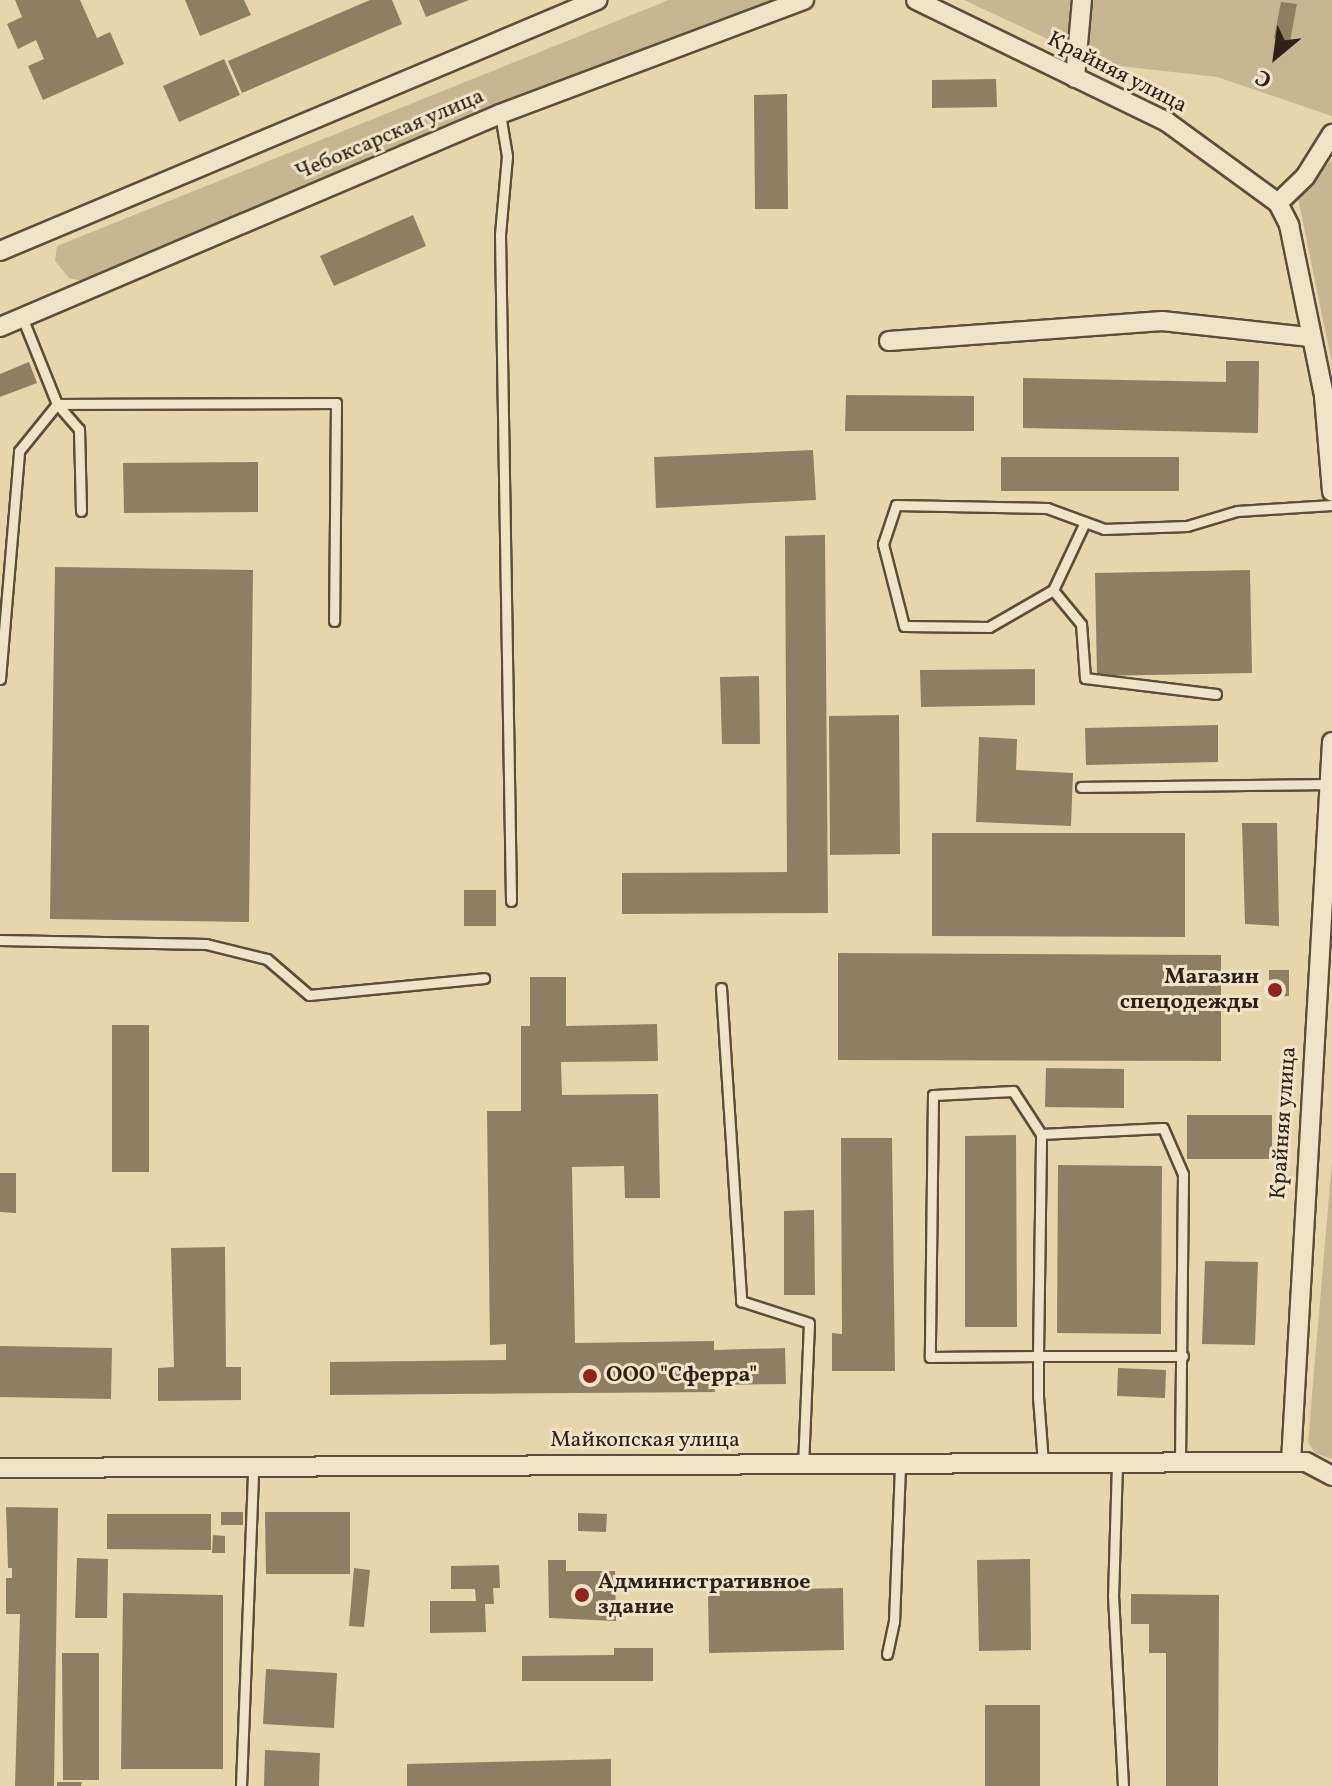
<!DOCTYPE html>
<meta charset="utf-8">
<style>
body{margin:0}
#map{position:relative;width:1332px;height:1786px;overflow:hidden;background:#e7d6a9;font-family:Vollkorn,serif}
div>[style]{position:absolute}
.green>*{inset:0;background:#c7b790}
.building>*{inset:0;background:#8e7f63}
.roads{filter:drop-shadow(2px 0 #5c4e3c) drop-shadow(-2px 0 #5c4e3c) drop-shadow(0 2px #5c4e3c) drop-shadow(0 -2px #5c4e3c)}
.service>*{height:9px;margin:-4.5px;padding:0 4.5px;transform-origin:4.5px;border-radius:4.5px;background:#efe4c7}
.minor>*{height:18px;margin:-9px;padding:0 9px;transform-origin:9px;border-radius:9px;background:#efe4c7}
.dots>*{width:22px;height:22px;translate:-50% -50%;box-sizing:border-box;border:4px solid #efe4c7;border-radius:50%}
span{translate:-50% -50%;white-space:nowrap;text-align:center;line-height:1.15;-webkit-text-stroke:6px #efe4c7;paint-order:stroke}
.street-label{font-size:22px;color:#2d2118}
.poi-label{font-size:22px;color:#2d2118;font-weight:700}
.right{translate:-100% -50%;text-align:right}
.left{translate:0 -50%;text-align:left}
.north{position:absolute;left:1236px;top:16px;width:80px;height:80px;-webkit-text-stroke:6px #efe4c7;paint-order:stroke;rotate:209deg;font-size:22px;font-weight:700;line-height:32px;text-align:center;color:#2d2118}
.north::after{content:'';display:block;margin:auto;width:28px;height:36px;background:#2d2118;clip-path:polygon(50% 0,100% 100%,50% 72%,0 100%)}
</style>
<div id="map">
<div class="green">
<i style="clip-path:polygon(669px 0,785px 0,84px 281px,69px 278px,55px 261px,57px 246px)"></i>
<i style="clip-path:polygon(964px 0,1332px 0,1332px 116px,1217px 77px,1101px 64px)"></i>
<i style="clip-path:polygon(1332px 160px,1332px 364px,1297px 193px)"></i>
<i style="clip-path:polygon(1332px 1161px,1332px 1459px,1315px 1453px,1308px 1442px)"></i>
</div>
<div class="building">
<i style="clip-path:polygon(15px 0,80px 0,97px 38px,110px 32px,124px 64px,43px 100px,28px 66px,44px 59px,36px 40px,18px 49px,7px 24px,22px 17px)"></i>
<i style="clip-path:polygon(185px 0,244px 0,251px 15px,200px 36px)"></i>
<i style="clip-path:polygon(370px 0,392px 0,402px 24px,242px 93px,228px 61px)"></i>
<i style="clip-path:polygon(419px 0,469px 0,426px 17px)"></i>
<i style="clip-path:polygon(1281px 2px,1297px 4px,1290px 41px,1274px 38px)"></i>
<i style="clip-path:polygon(224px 59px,240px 95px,179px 122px,163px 86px)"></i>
<i style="clip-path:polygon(996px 79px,997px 107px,932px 108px,932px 80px)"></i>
<i style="clip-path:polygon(787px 94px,788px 209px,755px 209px,754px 95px)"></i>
<i style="clip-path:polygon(413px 215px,426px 246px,334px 286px,320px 256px)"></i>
<i style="clip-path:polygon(1226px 361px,1259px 361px,1258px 433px,1023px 428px,1023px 378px,1226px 382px)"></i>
<i style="clip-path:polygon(29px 362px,37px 383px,0 397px,0 374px)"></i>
<i style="clip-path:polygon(846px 395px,974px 396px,974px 431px,845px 431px)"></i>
<i style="clip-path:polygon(813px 450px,816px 500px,656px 508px,654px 457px)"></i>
<i style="clip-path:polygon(1001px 457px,1179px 457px,1179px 491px,1001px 491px)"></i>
<i style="clip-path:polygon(258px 462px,258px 512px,124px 513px,123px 463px)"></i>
<i style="clip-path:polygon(825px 535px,828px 913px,622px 914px,622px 873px,787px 872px,785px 536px)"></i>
<i style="clip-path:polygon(55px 567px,253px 570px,249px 922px,50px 919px)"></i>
<i style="clip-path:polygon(1250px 570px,1252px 673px,1097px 676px,1095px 573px)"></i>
<i style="clip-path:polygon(1035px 669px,1035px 705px,921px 707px,920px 670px)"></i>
<i style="clip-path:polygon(759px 676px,760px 744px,722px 744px,720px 677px)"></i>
<i style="clip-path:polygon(899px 715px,900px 854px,830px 855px,829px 716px)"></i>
<i style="clip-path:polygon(1218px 725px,1218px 762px,1086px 765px,1085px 728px)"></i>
<i style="clip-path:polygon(979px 737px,1017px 739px,1016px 770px,1073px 773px,1071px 826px,976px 822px)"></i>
<i style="clip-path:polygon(1242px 823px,1277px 823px,1279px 926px,1245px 924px)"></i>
<i style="clip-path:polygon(932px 833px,1185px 833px,1185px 937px,932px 936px)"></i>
<i style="clip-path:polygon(464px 890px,496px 890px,496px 926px,464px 926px)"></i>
<i style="clip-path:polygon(838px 953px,1221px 955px,1221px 1061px,838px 1060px)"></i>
<i style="clip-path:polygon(1269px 970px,1289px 970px,1289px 996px,1269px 997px)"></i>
<i style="clip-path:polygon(530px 977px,566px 977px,566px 1026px,657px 1024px,658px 1061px,561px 1062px,562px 1095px,658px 1094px,660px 1198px,625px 1198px,624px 1166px,572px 1167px,575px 1343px,714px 1341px,714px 1350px,785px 1348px,786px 1384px,714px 1385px,715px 1392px,330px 1395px,330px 1362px,506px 1360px,506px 1344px,490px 1345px,487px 1111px,521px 1111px,521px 1026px,530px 1026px)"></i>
<i style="clip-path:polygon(112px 1025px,149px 1025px,149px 1172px,112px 1172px)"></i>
<i style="clip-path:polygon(1046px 1068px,1124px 1069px,1124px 1108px,1045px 1107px)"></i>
<i style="clip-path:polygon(1187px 1115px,1272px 1115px,1272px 1159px,1187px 1159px)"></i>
<i style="clip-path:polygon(1016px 1135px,1017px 1327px,965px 1327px,965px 1136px)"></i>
<i style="clip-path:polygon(841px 1138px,892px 1138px,895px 1371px,832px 1371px,832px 1333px,842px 1334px)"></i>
<i style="clip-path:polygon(1058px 1165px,1162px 1166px,1161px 1334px,1057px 1333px)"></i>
<i style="clip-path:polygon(0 1173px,16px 1173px,16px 1213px,0 1212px)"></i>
<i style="clip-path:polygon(814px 1210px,815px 1295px,784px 1295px,784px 1211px)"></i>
<i style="clip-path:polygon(225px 1247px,226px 1367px,241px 1367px,241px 1400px,158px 1401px,158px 1368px,174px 1367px,171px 1248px)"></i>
<i style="clip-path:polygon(1205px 1261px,1258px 1262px,1255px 1345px,1202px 1344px)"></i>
<i style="clip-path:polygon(0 1346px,112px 1348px,111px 1399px,0 1397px)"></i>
<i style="clip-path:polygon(1118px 1368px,1166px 1370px,1165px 1398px,1117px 1396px)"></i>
<i style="clip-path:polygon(6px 1507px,58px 1508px,54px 1786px,15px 1786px,20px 1614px,6px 1614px,6px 1578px,12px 1578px,12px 1568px,8px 1568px)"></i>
<i style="clip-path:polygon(221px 1512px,243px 1512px,243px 1525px,221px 1525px)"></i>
<i style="clip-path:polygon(265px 1512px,350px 1512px,350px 1574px,266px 1574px)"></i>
<i style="clip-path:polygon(578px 1513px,607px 1514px,606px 1532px,578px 1531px)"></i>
<i style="clip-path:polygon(107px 1514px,211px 1514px,211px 1550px,107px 1549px)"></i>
<i style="clip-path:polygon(213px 1535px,225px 1536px,225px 1553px,212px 1553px)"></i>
<i style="clip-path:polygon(77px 1558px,108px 1559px,107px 1618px,75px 1618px)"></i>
<i style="clip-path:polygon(1030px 1559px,1031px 1650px,979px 1651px,977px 1560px)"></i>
<i style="clip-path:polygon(548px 1560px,566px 1560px,566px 1571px,615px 1571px,616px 1621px,549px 1618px)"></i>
<i style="clip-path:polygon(499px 1565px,500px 1588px,493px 1588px,494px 1604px,485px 1604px,486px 1632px,430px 1633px,430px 1601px,476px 1601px,475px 1589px,451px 1589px,451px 1566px)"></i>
<i style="clip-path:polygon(354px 1568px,370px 1570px,364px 1627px,349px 1626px)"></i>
<i style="clip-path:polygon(843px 1588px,844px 1650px,709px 1653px,708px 1591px)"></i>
<i style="clip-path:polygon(123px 1593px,223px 1595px,223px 1769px,121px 1769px)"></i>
<i style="clip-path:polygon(1131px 1594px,1219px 1595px,1218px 1786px,1166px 1786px,1166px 1653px,1149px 1653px,1149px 1624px,1131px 1624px)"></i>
<i style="clip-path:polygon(614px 1648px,653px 1648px,653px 1681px,522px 1681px,522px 1656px,614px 1655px)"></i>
<i style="clip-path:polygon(62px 1653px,99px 1653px,99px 1780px,63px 1780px)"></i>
<i style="clip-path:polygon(266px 1669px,337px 1673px,334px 1728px,263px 1724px)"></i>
<i style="clip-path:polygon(985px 1705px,1040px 1705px,1040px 1786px,985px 1786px)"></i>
<i style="clip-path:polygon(265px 1750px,320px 1753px,319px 1786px,264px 1786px)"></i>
<i style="clip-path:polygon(611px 1759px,611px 1786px,407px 1786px,407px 1764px)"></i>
<i style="clip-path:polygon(57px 1782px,82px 1782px,81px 1786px,57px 1786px)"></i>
</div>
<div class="roads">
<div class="service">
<i style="left:500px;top:114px;width:43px;rotate:80.5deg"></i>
<i style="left:507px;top:156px;width:79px;rotate:95.1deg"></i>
<i style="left:500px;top:235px;width:666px;rotate:89.05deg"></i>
<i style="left:22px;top:317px;width:94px;rotate:68.1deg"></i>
<i style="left:57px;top:404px;width:33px;rotate:49deg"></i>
<i style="left:79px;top:429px;width:82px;rotate:88.6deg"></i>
<i style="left:1053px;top:590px;width:75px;rotate:-64.8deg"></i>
<i style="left:0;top:679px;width:229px;rotate:-85.2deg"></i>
<i style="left:19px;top:451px;width:60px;rotate:-51deg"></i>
<i style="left:57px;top:404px;width:279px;rotate:-0.2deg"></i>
<i style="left:336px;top:403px;width:218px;rotate:90.5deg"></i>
<i style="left:1216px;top:694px;width:132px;rotate:-173deg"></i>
<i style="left:1085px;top:678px;width:54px;rotate:-94.2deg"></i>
<i style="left:1081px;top:624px;width:44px;rotate:-129.5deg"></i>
<i style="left:1053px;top:590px;width:74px;rotate:150deg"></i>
<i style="left:989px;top:627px;width:85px;rotate:-179.3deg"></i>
<i style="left:904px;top:626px;width:85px;rotate:-104.4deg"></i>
<i style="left:883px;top:544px;width:41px;rotate:-71.6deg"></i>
<i style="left:896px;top:505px;width:151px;rotate:1.1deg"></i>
<i style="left:1047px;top:508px;width:61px;rotate:20.2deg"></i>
<i style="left:1104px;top:529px;width:83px;rotate:-2.1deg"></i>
<i style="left:1187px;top:526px;width:52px;rotate:-16.7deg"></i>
<i style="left:1237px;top:511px;width:95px;rotate:-3.6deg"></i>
<i style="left:1081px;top:787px;width:248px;rotate:-0.7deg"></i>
<i style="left:0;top:940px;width:206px;rotate:1.1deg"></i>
<i style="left:206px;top:944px;width:63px;rotate:13.8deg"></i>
<i style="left:267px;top:959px;width:55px;rotate:40.6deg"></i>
<i style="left:309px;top:995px;width:176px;rotate:-5.5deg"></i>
<i style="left:721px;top:988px;width:314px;rotate:86.3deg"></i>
<i style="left:741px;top:1301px;width:71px;rotate:17.9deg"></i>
<i style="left:809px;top:1323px;width:142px;rotate:92.4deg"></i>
<i style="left:1041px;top:1134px;width:122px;rotate:-2.8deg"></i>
<i style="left:1163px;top:1128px;width:50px;rotate:66.5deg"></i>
<i style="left:1183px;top:1174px;width:289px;rotate:90.6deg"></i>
<i style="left:1043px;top:1463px;width:66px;rotate:-94.3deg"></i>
<i style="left:1038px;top:1397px;width:41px;rotate:-90deg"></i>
<i style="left:1038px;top:1356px;width:222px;rotate:-89.2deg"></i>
<i style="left:1041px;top:1134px;width:51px;rotate:-123.1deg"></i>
<i style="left:1013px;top:1091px;width:80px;rotate:177.1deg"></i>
<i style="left:933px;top:1095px;width:262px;rotate:90.7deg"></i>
<i style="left:930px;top:1357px;width:108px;rotate:-0.5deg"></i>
<i style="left:1038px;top:1356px;width:145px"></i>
<i style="left:1117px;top:1463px;width:132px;rotate:91.7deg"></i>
<i style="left:1113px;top:1595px;width:191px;rotate:87deg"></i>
<i style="left:887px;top:1654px;width:33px;rotate:-78deg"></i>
<i style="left:894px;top:1622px;width:158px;rotate:-87.8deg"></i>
<i style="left:241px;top:1786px;width:318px;rotate:-87.8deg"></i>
</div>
<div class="minor">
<i style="left:916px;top:0;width:279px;rotate:25.9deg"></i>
<i style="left:1167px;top:122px;width:137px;rotate:36.1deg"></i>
<i style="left:1278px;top:203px;width:25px;rotate:63deg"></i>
<i style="left:1289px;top:225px;width:175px;rotate:78.4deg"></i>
<i style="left:1324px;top:396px;width:96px;rotate:85.2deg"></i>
<i style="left:1075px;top:78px;width:78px;rotate:-84.9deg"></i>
<i style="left:1278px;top:203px;width:37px;rotate:-44deg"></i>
<i style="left:1305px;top:177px;width:51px;rotate:-57.9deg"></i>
<i style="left:0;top:251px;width:648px;rotate:-22.8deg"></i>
<i style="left:0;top:327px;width:543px;rotate:-23.07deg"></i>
<i style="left:500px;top:114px;width:325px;rotate:-20.6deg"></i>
<i style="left:889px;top:341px;width:274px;rotate:-4.2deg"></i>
<i style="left:1162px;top:321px;width:149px;rotate:6.2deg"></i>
<i style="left:1332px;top:742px;width:721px;rotate:93.26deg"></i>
<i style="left:1291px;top:1462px;width:15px"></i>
<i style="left:1306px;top:1462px;width:30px;rotate:28deg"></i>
<i style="left:0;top:1468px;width:1291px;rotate:-0.27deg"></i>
</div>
</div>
<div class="dots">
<i style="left:1275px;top:990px;background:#8f2418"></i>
<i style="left:590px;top:1376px;background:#8f2418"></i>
<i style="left:582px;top:1595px;background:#8f2418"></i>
</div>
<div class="street-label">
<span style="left:1117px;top:73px;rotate:27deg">Крайняя улица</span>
<span style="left:390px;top:135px;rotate:-23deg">Чебоксарская улица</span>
<span style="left:1284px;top:1123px;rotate:-86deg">Крайняя улица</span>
<span style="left:645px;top:1441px">Майкопская улица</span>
</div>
<div class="poi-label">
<span class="right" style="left:1259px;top:990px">Магазин<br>спецодежды</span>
<span class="left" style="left:606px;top:1376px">ООО "Сферра"</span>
<span class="left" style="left:598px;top:1595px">Административное<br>здание</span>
</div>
<div class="north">С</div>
</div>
